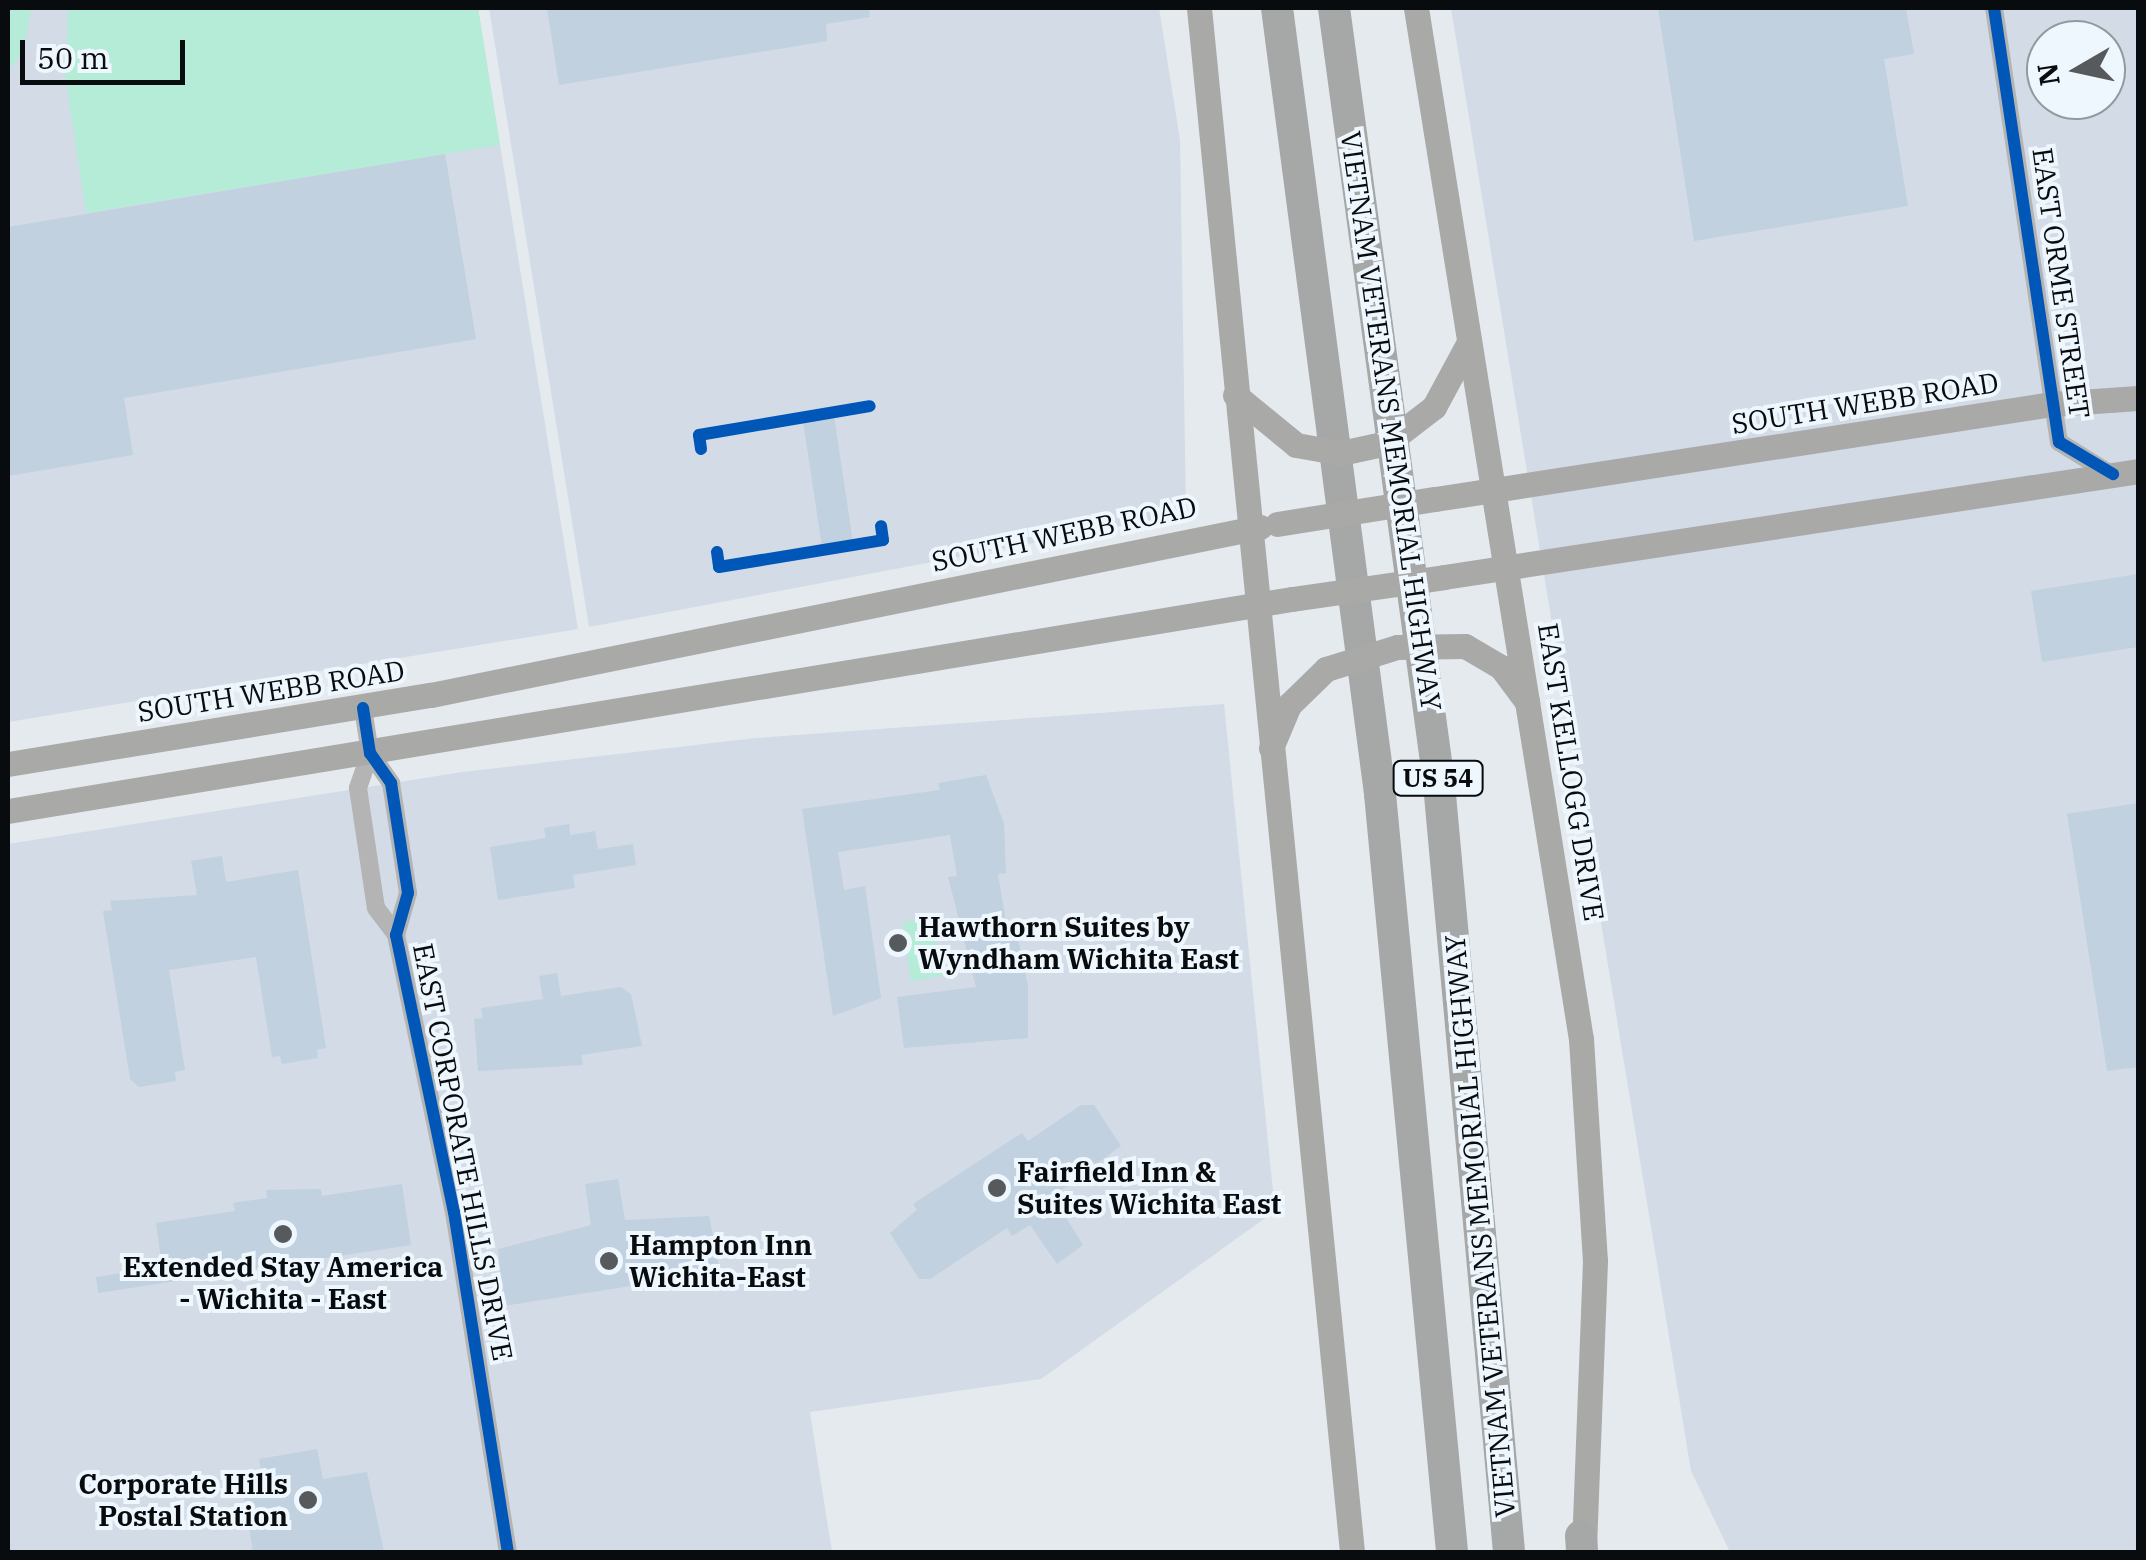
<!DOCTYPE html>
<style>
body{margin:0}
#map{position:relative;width:2146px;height:1560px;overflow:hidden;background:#e5eaef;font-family:"IBM Plex Serif",serif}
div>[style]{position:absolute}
.built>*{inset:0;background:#d2dbe6}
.green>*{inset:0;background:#b4ecd7}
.building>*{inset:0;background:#c1d1df}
.street>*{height:18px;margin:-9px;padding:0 9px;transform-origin:9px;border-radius:9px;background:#b3b4b3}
.secondary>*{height:25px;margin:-12.5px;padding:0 12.5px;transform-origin:12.5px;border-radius:12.5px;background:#a9a9a8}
.highway>*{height:32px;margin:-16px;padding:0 16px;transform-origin:16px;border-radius:16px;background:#a6a7a7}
.secondary-bridge>*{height:25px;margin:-12.5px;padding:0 12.5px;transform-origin:12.5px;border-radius:12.5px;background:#a9a9a8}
.cycleway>*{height:12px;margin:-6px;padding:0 6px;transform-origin:6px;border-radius:6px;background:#0057b8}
.dots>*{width:28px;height:28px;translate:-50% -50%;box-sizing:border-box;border:5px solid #eff7fe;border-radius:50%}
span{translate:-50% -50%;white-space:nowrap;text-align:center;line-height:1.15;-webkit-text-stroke:8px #eff7fe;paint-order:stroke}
.shield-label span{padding:2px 8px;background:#eff7fe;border:2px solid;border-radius:8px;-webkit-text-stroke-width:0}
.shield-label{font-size:25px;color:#090c0e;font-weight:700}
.street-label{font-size:28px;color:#090c0e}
.poi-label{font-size:28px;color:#090c0e;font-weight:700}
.left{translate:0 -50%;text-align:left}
.right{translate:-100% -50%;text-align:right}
.frame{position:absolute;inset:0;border:10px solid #090c0e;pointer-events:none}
.north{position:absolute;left:2026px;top:20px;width:100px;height:100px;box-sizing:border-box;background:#eff7fe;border:2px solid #93999e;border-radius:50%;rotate:261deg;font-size:28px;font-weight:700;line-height:40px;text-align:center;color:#090c0e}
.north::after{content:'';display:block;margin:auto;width:35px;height:45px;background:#565a5d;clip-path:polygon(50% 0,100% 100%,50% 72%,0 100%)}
.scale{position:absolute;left:20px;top:40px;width:165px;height:45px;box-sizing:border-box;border:5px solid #090c0e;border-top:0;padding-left:12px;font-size:30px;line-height:35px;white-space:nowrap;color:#090c0e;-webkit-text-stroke:8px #eff7fe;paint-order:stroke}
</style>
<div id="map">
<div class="built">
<i style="clip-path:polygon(8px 8px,478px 8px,578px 629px,8px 722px)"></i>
<i style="clip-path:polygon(489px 8px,1159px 8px,1180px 140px,1186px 514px,589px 627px)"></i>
<i style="clip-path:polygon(evenodd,1451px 8px,2138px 8px,2138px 1552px,1730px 1552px,1691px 1471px,1451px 8px,2046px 40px,2106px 40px,2106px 100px,2046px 100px,2046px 40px)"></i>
<i style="clip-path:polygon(1224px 704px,1275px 1211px,1041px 1379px,810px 1412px,832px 1552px,8px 1552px,8px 844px,462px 772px,756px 738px)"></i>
</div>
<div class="green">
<i style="clip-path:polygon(8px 8px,31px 8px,24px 50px,8px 71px)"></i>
<i style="clip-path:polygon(68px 8px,478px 8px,500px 145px,86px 213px,65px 74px)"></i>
<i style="clip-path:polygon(933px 918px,942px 976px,911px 981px,903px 922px)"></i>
</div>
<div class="building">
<i style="clip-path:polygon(547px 8px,869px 8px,870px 17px,826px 24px,827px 41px,559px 85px)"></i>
<i style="clip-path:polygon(1658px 8px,1906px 8px,1914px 54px,1884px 59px,1908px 206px,1694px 241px)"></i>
<i style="clip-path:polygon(445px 154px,476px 339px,124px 398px,133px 455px,8px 476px,8px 227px)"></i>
<i style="clip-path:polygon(834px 416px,853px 542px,822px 547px,803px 421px)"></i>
<i style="clip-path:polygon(2138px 574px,2138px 647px,2042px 662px,2031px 591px)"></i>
<i style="clip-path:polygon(986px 775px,1004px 824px,1006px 873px,998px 874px,1009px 941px,1018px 939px,1028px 986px,1028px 1038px,904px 1048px,897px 997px,976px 987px,948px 877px,957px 876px,950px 835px,838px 852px,844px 890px,865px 886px,881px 998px,833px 1016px,802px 809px,940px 790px,938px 783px)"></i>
<i style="clip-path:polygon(2138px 803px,2138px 1067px,2107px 1071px,2067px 814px)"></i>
<i style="clip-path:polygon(569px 824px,570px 835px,595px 831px,598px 849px,633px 844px,636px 865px,573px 875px,575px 888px,498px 900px,490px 847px,546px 838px,544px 828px)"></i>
<i style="clip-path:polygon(222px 856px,226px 882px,298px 870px,326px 1048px,317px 1050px,318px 1058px,282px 1064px,280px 1056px,272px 1057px,256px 957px,169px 970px,185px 1070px,175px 1072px,176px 1081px,139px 1087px,130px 1079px,103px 911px,112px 910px,110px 901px,197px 895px,191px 861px)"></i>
<i style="clip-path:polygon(557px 973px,561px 996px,621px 987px,631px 994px,642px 1046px,581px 1055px,583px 1065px,478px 1071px,474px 1019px,483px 1018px,481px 1008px,543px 999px,539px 976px)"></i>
<i style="clip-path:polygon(1081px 1105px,1094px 1105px,1121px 1146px,1053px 1196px,1083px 1245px,1057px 1264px,1030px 1225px,1012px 1236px,1007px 1228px,930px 1279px,919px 1279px,890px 1233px,917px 1210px,913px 1204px,1022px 1133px,1028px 1141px)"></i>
<i style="clip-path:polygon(618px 1179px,625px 1220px,709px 1216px,720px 1272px,503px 1306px,498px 1249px,591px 1225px,585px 1184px)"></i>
<i style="clip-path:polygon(402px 1184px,411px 1245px,98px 1293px,96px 1277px,162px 1267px,156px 1223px,235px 1211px,233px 1203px,267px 1198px,266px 1190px,321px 1189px,322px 1196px)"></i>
<i style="clip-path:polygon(317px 1449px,323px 1479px,367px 1472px,384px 1552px,253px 1552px,243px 1491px,264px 1488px,259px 1459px)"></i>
</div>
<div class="street">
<i style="left:1994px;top:8px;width:439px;rotate:81.5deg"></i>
<i style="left:2059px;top:442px;width:59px;rotate:31.8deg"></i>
<i style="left:363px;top:708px;width:46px;rotate:81.2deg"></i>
<i style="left:370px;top:753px;width:37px;rotate:55deg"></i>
<i style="left:391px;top:783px;width:111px;rotate:81.2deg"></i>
<i style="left:408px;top:893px;width:44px;rotate:105.9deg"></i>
<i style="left:396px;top:935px;width:283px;rotate:78.2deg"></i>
<i style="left:454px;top:1212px;width:344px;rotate:81deg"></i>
<i style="left:370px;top:753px;width:37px;rotate:109deg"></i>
<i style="left:358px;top:788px;width:121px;rotate:81.5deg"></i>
<i style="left:376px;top:908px;width:34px;rotate:53deg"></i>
</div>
<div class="secondary">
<i style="left:1199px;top:8px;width:1552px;rotate:84.34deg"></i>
<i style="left:1416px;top:8px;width:1044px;rotate:80.91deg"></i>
<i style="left:1581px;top:1039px;width:222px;rotate:86.4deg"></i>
<i style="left:1595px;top:1261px;width:291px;rotate:92.2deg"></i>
<i style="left:1235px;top:395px;width:79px;rotate:39.3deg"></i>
<i style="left:1434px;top:407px;width:74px;rotate:-61.7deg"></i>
<i style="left:1435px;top:499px;width:624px;rotate:-8.75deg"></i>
<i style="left:2052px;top:404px;width:86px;rotate:-4deg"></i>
<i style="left:1444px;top:577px;width:702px;rotate:-8.68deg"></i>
<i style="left:1465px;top:646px;width:42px;rotate:30.3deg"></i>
<i style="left:1501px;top:667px;width:44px;rotate:53.4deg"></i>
<i style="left:1271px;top:748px;width:47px;rotate:-67.3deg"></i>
<i style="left:1289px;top:705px;width:52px;rotate:-44.2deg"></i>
<i style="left:8px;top:764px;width:429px;rotate:-9.3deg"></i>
<i style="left:431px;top:695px;width:846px;rotate:-11.46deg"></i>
<i style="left:8px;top:811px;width:1301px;rotate:-9.38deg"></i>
</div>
<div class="highway">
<i style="left:1277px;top:8px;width:793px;rotate:82.53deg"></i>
<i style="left:1380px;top:794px;width:761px;rotate:84.57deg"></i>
<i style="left:1334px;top:8px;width:783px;rotate:82.29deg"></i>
<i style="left:1439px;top:784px;width:771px;rotate:84.79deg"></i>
<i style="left:1581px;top:1536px;width:16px;rotate:86deg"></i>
</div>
<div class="secondary-bridge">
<i style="left:1296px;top:445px;width:46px;rotate:10.1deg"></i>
<i style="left:1341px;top:453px;width:47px;rotate:-12.3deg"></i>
<i style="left:1387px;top:443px;width:59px;rotate:-37.5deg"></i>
<i style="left:1277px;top:524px;width:160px;rotate:-9deg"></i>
<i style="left:1292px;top:599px;width:154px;rotate:-8.2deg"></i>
<i style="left:1326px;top:669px;width:74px;rotate:-17.2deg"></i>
<i style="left:1397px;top:647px;width:68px;rotate:-0.8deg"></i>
</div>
<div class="cycleway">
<i style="left:1994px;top:8px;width:439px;rotate:81.5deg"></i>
<i style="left:2059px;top:442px;width:63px;rotate:30.7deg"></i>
<i style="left:701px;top:449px;width:14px;rotate:-98deg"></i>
<i style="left:699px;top:435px;width:173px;rotate:-9.6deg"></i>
<i style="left:717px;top:552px;width:15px;rotate:82deg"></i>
<i style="left:719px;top:567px;width:166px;rotate:-9.3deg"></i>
<i style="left:883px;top:540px;width:14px;rotate:-98deg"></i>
<i style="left:363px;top:708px;width:46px;rotate:81.2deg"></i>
<i style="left:370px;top:753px;width:37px;rotate:55deg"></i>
<i style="left:391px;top:783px;width:111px;rotate:81.2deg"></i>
<i style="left:408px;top:893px;width:44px;rotate:105.9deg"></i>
<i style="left:396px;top:935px;width:283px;rotate:78.2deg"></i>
<i style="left:454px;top:1212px;width:344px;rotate:81deg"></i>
</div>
<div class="dots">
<i style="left:898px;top:943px;background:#565a5d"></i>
<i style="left:997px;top:1188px;background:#565a5d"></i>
<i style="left:283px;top:1234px;background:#565a5d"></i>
<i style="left:609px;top:1261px;background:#565a5d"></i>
<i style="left:308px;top:1500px;background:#565a5d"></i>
</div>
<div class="shield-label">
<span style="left:1438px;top:778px">US 54</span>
</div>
<div class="street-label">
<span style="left:2061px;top:283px;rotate:82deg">EAST ORME STREET</span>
<span style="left:1865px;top:403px;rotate:-9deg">SOUTH WEBB ROAD</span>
<span style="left:1391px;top:421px;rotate:82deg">VIETNAM VETERANS MEMORIAL HIGHWAY</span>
<span style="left:1064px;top:534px;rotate:-12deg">SOUTH WEBB ROAD</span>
<span style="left:271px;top:691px;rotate:-9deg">SOUTH WEBB ROAD</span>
<span style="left:1571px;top:772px;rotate:81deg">EAST KELLOGG DRIVE</span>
<span style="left:463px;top:1152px;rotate:79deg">EAST CORPORATE HILLS DRIVE</span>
<span style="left:1480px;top:1226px;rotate:-95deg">VIETNAM VETERANS MEMORIAL HIGHWAY</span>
</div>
<div class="poi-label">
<span class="left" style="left:918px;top:943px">Hawthorn Suites by<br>Wyndham Wichita East</span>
<span class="left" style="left:1017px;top:1188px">Fairfield Inn &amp;<br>Suites Wichita East</span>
<span class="left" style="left:629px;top:1261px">Hampton Inn<br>Wichita-East</span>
<span style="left:283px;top:1283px">Extended Stay America<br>- Wichita - East</span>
<span class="right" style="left:288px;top:1500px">Corporate Hills<br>Postal Station</span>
</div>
<div class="frame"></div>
<div class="north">N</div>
<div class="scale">50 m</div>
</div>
